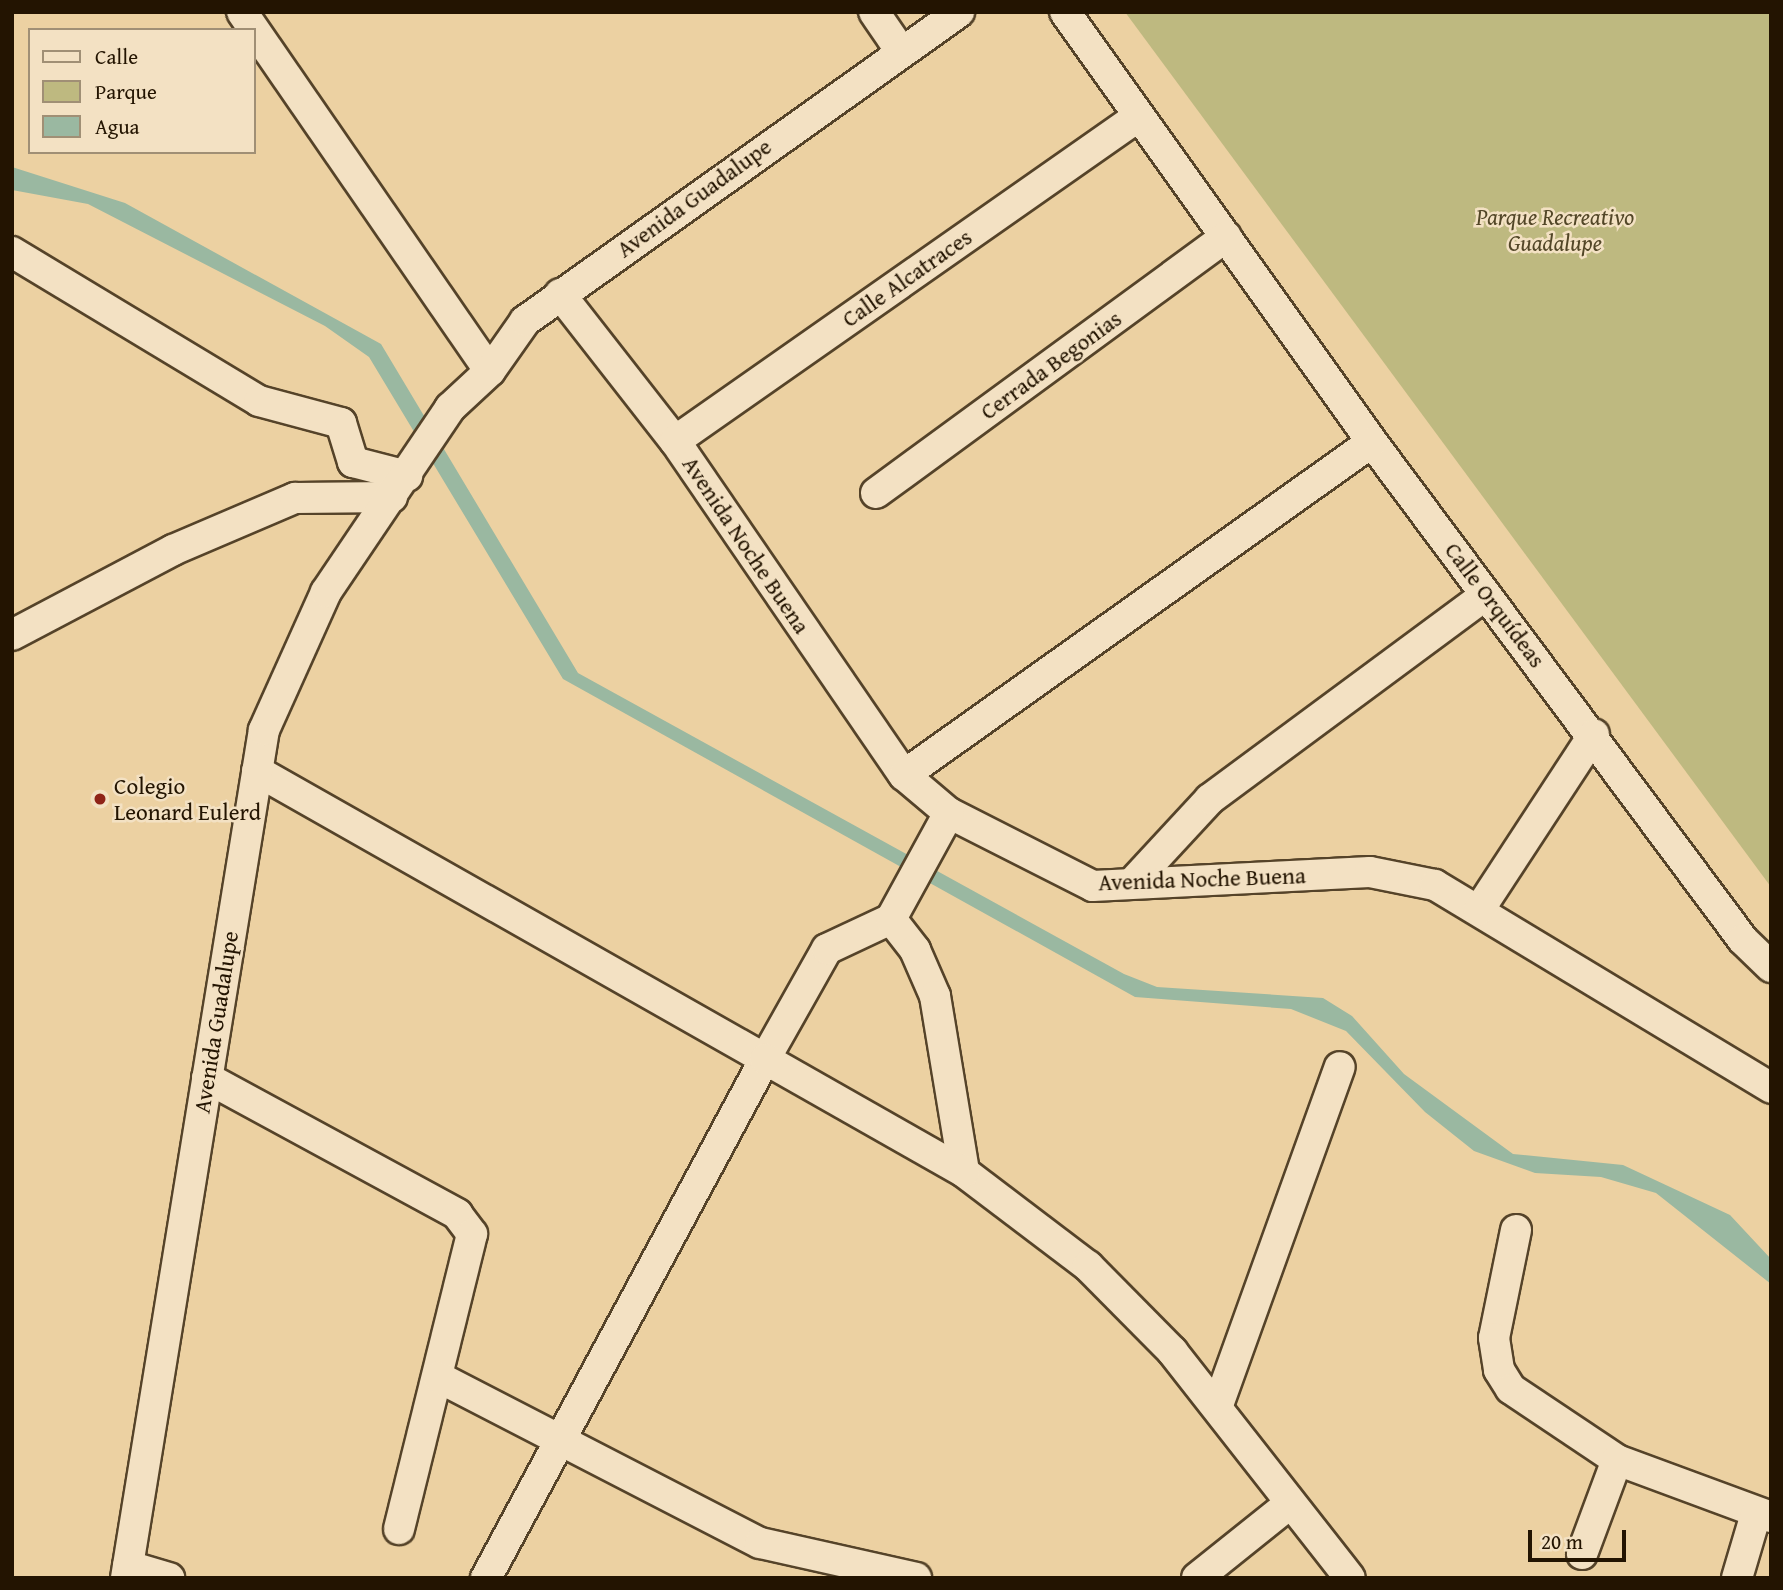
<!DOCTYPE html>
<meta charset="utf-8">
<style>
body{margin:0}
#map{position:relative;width:1783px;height:1590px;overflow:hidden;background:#ecd1a2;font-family:"Gentium Book Plus",serif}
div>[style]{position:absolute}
.green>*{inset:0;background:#beb980}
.water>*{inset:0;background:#9ab8a1}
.roads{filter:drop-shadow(2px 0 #554329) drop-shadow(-2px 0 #554329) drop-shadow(0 2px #554329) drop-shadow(0 -2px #554329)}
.street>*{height:30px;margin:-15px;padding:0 15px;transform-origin:15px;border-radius:15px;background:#f3e1c3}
.dots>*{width:19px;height:19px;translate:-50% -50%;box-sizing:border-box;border:4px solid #f3e1c3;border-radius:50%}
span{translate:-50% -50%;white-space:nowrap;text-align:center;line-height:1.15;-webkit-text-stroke:5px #f3e1c3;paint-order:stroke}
.street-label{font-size:23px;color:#231401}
.park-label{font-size:23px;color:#524627;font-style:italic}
.poi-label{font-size:23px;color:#231401}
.left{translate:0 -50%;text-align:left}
.frame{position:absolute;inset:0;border:14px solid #231401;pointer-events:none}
.legend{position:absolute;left:28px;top:28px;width:228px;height:126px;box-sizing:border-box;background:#f3e1c3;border:2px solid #a08f75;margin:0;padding:9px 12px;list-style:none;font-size:21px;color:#231401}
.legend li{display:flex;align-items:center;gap:14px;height:35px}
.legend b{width:35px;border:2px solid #a08f75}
.scale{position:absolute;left:1528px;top:1530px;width:98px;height:32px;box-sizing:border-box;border:4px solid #231401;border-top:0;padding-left:9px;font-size:21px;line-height:24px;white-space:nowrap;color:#231401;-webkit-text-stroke:5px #f3e1c3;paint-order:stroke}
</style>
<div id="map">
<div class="green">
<i style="clip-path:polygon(1125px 12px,1771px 12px,1771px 887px)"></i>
</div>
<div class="water">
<i style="clip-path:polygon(12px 167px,125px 203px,381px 344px,578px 673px,1124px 974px,1157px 987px,1323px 998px,1352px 1016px,1404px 1074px,1513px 1154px,1623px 1165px,1730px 1215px,1771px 1259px,1771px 1284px,1656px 1193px,1601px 1177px,1535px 1173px,1474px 1151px,1425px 1112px,1346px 1031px,1291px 1009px,1135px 997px,563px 679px,369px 357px,325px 326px,88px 204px,12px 190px)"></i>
</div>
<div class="roads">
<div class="street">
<i style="left:242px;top:12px;width:436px;rotate:55.4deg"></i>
<i style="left:874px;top:12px;width:46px;rotate:55.6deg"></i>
<i style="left:1065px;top:12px;width:528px;rotate:54.47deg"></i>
<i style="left:1372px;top:442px;width:621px;rotate:53.31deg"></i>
<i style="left:1743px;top:940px;width:39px;rotate:44deg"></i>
<i style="left:12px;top:252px;width:288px;rotate:31.1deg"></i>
<i style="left:259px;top:401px;width:85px;rotate:15deg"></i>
<i style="left:341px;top:423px;width:41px;rotate:72.9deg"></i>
<i style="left:353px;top:462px;width:56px;rotate:14.5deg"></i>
<i style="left:560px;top:294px;width:187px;rotate:52deg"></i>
<i style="left:675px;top:441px;width:405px;rotate:55.6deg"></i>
<i style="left:904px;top:775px;width:59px;rotate:40.2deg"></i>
<i style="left:949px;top:813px;width:161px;rotate:26.9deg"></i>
<i style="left:1093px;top:886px;width:277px;rotate:-2.9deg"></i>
<i style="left:1370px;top:872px;width:66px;rotate:11.3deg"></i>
<i style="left:1435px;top:885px;width:393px;rotate:31.1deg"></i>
<i style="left:675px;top:441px;width:566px;rotate:-35.01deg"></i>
<i style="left:876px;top:493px;width:434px;rotate:-36.2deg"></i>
<i style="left:12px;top:635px;width:182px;rotate:-27.8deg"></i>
<i style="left:173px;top:550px;width:133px;rotate:-23.1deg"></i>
<i style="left:295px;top:498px;width:97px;rotate:-0.6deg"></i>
<i style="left:257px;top:771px;width:584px;rotate:29.55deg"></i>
<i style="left:765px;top:1059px;width:126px;rotate:-60.6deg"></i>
<i style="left:827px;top:949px;width:71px;rotate:-25.1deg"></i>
<i style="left:904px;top:775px;width:574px;rotate:-35.43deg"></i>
<i style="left:949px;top:813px;width:121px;rotate:118.7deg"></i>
<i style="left:891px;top:919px;width:39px;rotate:52deg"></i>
<i style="left:915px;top:950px;width:50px;rotate:66.5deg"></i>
<i style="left:935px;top:996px;width:178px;rotate:80.6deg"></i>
<i style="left:964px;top:1172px;width:156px;rotate:37.2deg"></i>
<i style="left:1088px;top:1266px;width:120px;rotate:45.3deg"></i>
<i style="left:1172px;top:1351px;width:288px;rotate:51.9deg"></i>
<i style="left:1135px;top:880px;width:110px;rotate:-47.2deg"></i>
<i style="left:1210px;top:799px;width:343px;rotate:-36.5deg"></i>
<i style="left:1479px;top:910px;width:210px;rotate:-56.8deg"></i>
<i style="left:207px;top:1078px;width:285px;rotate:28.5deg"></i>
<i style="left:457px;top:1214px;width:25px;rotate:53deg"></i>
<i style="left:472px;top:1234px;width:304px;rotate:103.9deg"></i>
<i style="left:1516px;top:1230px;width:110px;rotate:101.5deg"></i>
<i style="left:1494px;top:1338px;width:32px;rotate:81deg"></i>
<i style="left:1499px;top:1370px;width:22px;rotate:58deg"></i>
<i style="left:1511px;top:1389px;width:128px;rotate:33.8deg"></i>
<i style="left:1617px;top:1460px;width:164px;rotate:20.3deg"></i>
<i style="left:438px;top:1377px;width:362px;rotate:27.3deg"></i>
<i style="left:760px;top:1543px;width:160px;rotate:12.6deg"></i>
<i style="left:1218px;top:1405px;width:359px;rotate:-70.2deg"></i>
<i style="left:1582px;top:1554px;width:100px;rotate:-69.6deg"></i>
<i style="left:128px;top:1566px;width:43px;rotate:16.3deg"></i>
<i style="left:126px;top:1578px;width:859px;rotate:-80.76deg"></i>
<i style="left:264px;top:730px;width:151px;rotate:-65.8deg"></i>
<i style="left:326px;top:592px;width:222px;rotate:-56deg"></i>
<i style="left:450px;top:408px;width:54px;rotate:-42.8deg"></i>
<i style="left:490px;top:371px;width:61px;rotate:-55deg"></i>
<i style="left:525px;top:321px;width:533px;rotate:-35.45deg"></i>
<i style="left:486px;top:1578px;width:589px;rotate:-61.74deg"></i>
<i style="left:765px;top:1059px;width:229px;rotate:29.6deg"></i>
<i style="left:1197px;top:1578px;width:117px;rotate:-38.7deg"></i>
<i style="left:1737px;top:1578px;width:67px;rotate:-73.5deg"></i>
</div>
</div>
<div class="dots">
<i style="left:100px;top:799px;background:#8f2418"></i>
</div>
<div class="street-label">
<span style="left:694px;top:198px;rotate:-36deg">Avenida Guadalupe</span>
<span style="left:907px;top:278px;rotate:-35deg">Calle Alcatraces</span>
<span style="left:1051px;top:365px;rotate:-36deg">Cerrada Begonias</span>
<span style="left:746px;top:545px;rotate:56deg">Avenida Noche Buena</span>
<span style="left:1495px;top:605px;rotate:53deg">Calle Orquídeas</span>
<span style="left:1202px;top:879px;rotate:-2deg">Avenida Noche Buena</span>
<span style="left:216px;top:1022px;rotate:-81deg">Avenida Guadalupe</span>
</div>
<div class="park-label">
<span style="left:1555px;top:230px">Parque Recreativo<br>Guadalupe</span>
</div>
<div class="poi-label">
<span class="left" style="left:114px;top:799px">Colegio<br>Leonard Eulerd</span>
</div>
<div class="frame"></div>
<ul class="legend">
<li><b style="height:9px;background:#f3e1c3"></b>Calle</li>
<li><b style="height:19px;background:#beb980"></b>Parque</li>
<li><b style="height:19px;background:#9ab8a1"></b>Agua</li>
</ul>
<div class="scale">20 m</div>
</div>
